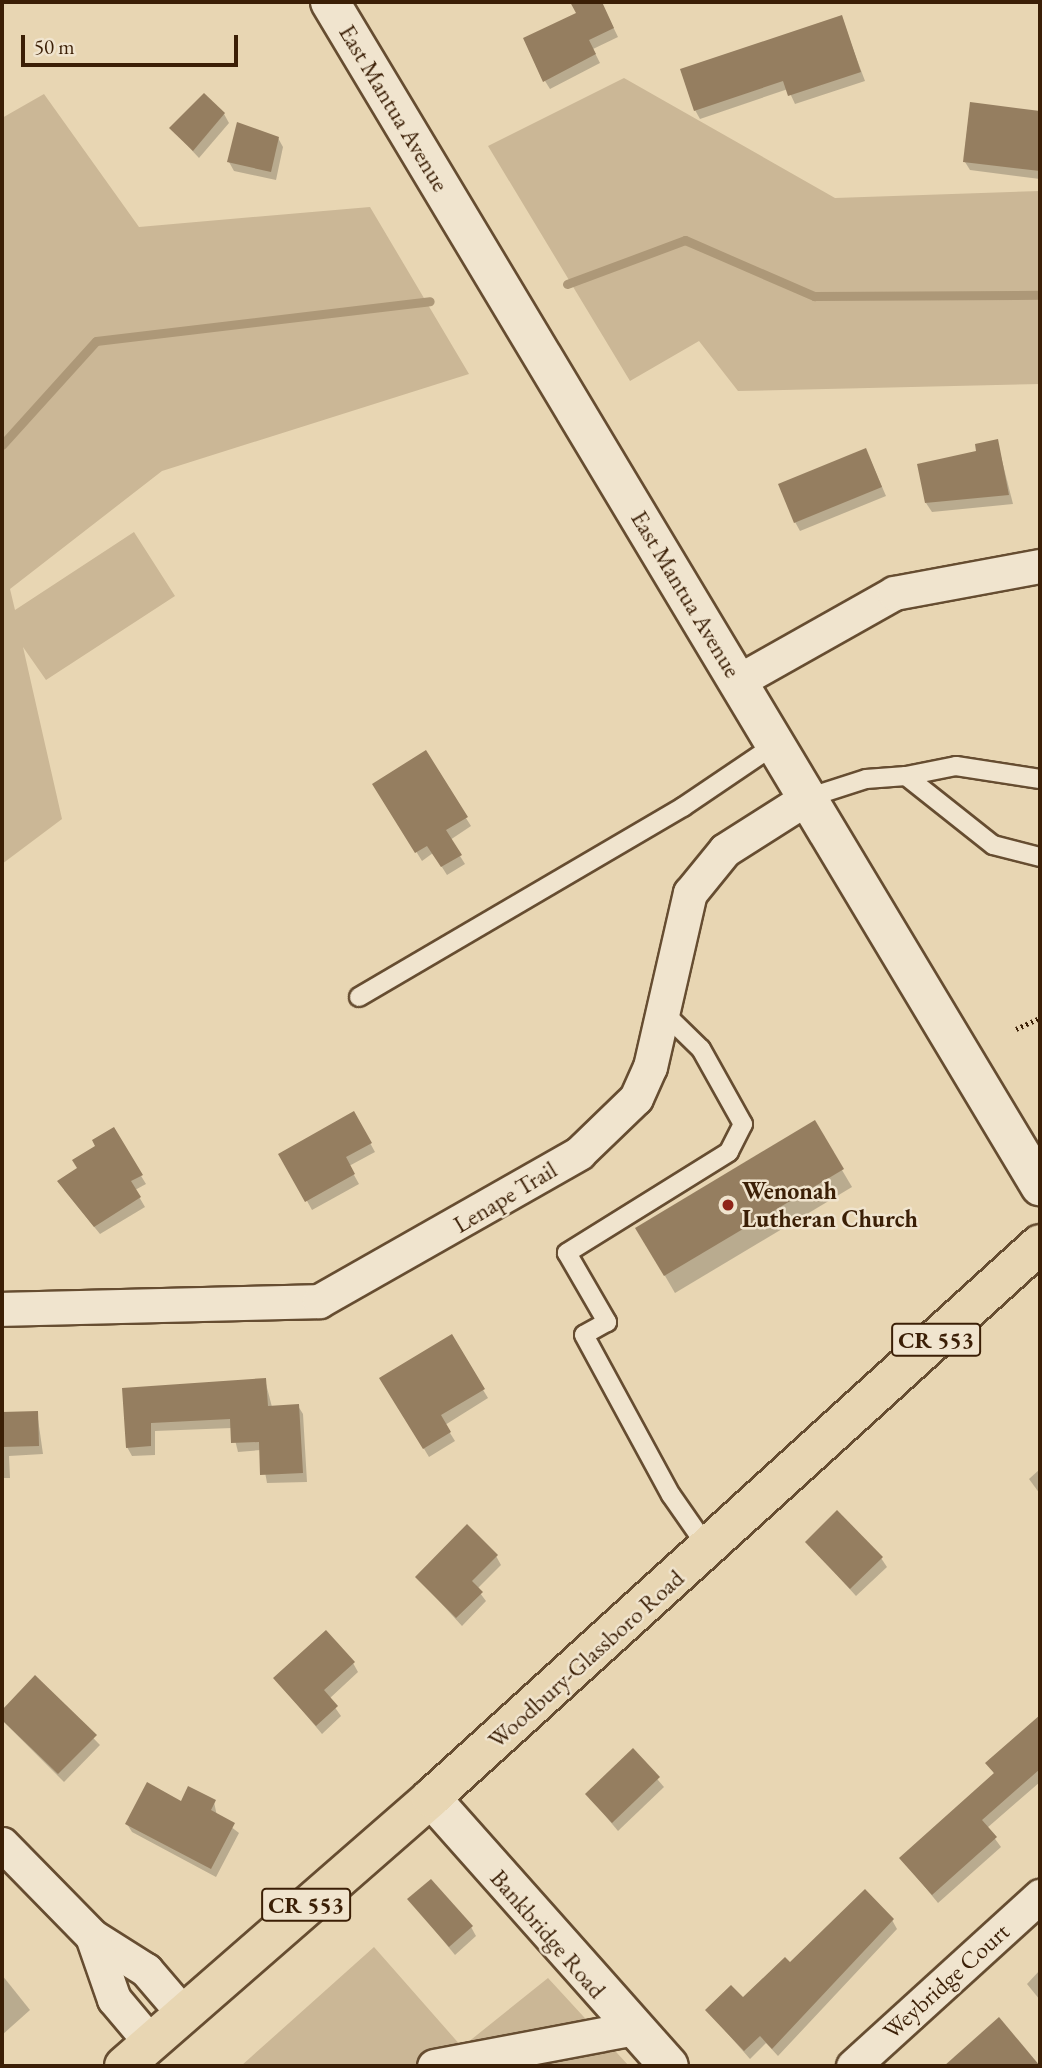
<!DOCTYPE html>
<style>
body{margin:0}
#map{position:relative;width:1042px;height:2068px;overflow:hidden;background:#e8d6b3;font-family:"EB Garamond",serif}
div>[style]{position:absolute}
.green>*{inset:0;background:#cbb796}
.shadow>*{inset:0;background:#0003}
.stream>*{height:9px;margin:-4.5px;padding:0 4.5px;transform-origin:4.5px;border-radius:4.5px;background:#ad9878}
.building>*{inset:0;background:#957e60}
.path>*{height:4.5px;margin-top:-2.25px;transform-origin:0;background:repeating-linear-gradient(90deg,#3b1f06 0 2px,transparent 0 5.5px)}
.roads{filter:drop-shadow(2px 0 #664d31) drop-shadow(-2px 0 #664d31) drop-shadow(0 2px #664d31) drop-shadow(0 -2px #664d31)}
.service>*{height:18px;margin:-9px;padding:0 9px;transform-origin:9px;border-radius:9px;background:#f0e4ce}
.minor>*{height:33px;margin:-16.5px;padding:0 16.5px;transform-origin:16.5px;border-radius:16.5px;background:#f0e4ce}
.tertiary>*{height:38px;margin:-19px;padding:0 19px;transform-origin:19px;border-radius:19px;background:#f0e4ce}
.primary>*{height:38px;margin:-19px;padding:0 19px;transform-origin:19px;border-radius:19px;background:#e8d6b3}
.dots>*{width:19px;height:19px;translate:-50% -50%;box-sizing:border-box;border:4px solid #f0e4ce;border-radius:50%}
span{translate:-50% -50%;white-space:nowrap;text-align:center;line-height:1.15;-webkit-text-stroke:5px #f0e4ce;paint-order:stroke}
.shield-label span{padding:2px 5px;background:#f0e4ce;border:2px solid;border-radius:5px;-webkit-text-stroke-width:0}
.shield-label{font-size:23px;color:#3b1f06;font-weight:700}
.street-label{font-size:24px;color:#3b1f06}
.poi-label{font-size:24px;color:#3b1f06;font-weight:700}
.left{translate:0 -50%;text-align:left}
.frame{position:absolute;inset:0;border:4px solid #3b1f06;pointer-events:none}
.scale{position:absolute;left:21px;top:35px;width:217px;height:32px;box-sizing:border-box;border:4px solid #3b1f06;border-top:0;padding-left:9px;font-size:21px;line-height:24px;white-space:nowrap;color:#3b1f06;-webkit-text-stroke:5px #f0e4ce;paint-order:stroke}
</style>
<div id="map">
<div class="green">
<i style="clip-path:polygon(624px 78px,835px 198px,1040px 191px,1040px 384px,738px 391px,699px 341px,630px 381px,488px 146px)"></i>
<i style="clip-path:polygon(44px 94px,139px 227px,370px 207px,469px 374px,162px 471px,10px 589px,15px 610px,134px 532px,175px 596px,46px 680px,23px 647px,62px 819px,2px 864px,2px 118px)"></i>
<i style="clip-path:polygon(374px 1947px,462px 2047px,548px 1978px,629px 2066px,241px 2066px)"></i>
</div>
<div class="shadow">
<i style="clip-path:polygon(572px 2px,601px 2px,618px 37px,593px 49px,600px 63px,550px 89px,545px 81px,578px 14px)"></i>
<i style="clip-path:polygon(841px 17px,865px 81px,795px 104px,788px 89px,700px 119px,695px 110px)"></i>
<i style="clip-path:polygon(971px 104px,1040px 112px,1040px 179px,970px 170px,965px 162px)"></i>
<i style="clip-path:polygon(224px 114px,229px 123px,199px 158px,171px 128px)"></i>
<i style="clip-path:polygon(278px 138px,283px 147px,276px 180px,234px 171px,229px 162px)"></i>
<i style="clip-path:polygon(997px 441px,1013px 504px,932px 512px,926px 503px)"></i>
<i style="clip-path:polygon(870px 459px,886px 496px,800px 531px,795px 522px)"></i>
<i style="clip-path:polygon(425px 753px,471px 826px,450px 840px,465px 864px,447px 875px,433px 853px,422px 861px,375px 785px)"></i>
<i style="clip-path:polygon(354px 1114px,375px 1152px,349px 1166px,359px 1184px,312px 1210px,281px 1154px)"></i>
<i style="clip-path:polygon(814px 1123px,852px 1187px,675px 1293px,637px 1228px)"></i>
<i style="clip-path:polygon(113px 1130px,146px 1184px,135px 1190px,145px 1207px,100px 1234px,64px 1190px)"></i>
<i style="clip-path:polygon(451px 1337px,488px 1398px,445px 1425px,455px 1441px,429px 1457px,382px 1379px)"></i>
<i style="clip-path:polygon(265px 1380px,272px 1407px,298px 1406px,303px 1414px,307px 1482px,267px 1483px,261px 1450px,238px 1452px,232px 1428px,155px 1431px,155px 1455px,132px 1456px,127px 1447px,124px 1390px)"></i>
<i style="clip-path:polygon(37px 1412px,43px 1454px,9px 1456px,10px 1478px,2px 1478px,2px 1413px)"></i>
<i style="clip-path:polygon(1040px 1469px,1040px 1494px,1029px 1479px)"></i>
<i style="clip-path:polygon(807px 1542px,881px 1558px,887px 1567px,856px 1596px)"></i>
<i style="clip-path:polygon(496px 1556px,501px 1565px,477px 1589px,486px 1601px,462px 1626px,417px 1577px)"></i>
<i style="clip-path:polygon(353px 1663px,358px 1672px,329px 1699px,341px 1716px,322px 1734px,275px 1678px)"></i>
<i style="clip-path:polygon(35px 1678px,100px 1745px,64px 1782px,2px 1720px,2px 1712px)"></i>
<i style="clip-path:polygon(1040px 1717px,1040px 1782px,987px 1828px,1001px 1847px,938px 1903px,901px 1858px,995px 1775px,988px 1763px)"></i>
<i style="clip-path:polygon(633px 1751px,664px 1787px,618px 1831px,587px 1794px)"></i>
<i style="clip-path:polygon(214px 1802px,217px 1816px,239px 1833px,216px 1877px,132px 1832px,127px 1824px,182px 1803px)"></i>
<i style="clip-path:polygon(410px 1900px,471px 1927px,476px 1936px,455px 1955px)"></i>
<i style="clip-path:polygon(892px 1920px,897px 1929px,778px 2056px,766px 2043px,750px 2059px,707px 2010px,743px 2000px,790px 1964px)"></i>
<i style="clip-path:polygon(1040px 1970px,1040px 2000px,1027px 1984px)"></i>
<i style="clip-path:polygon(2px 1975px,30px 2010px,2px 2035px)"></i>
</div>
<div class="stream">
<i style="left:567px;top:284px;width:126px;rotate:-20.4deg"></i>
<i style="left:685px;top:240px;width:141px;rotate:23.5deg"></i>
<i style="left:814px;top:296px;width:226px;rotate:-0.3deg"></i>
<i style="left:2px;top:445px;width:140px;rotate:-47.9deg"></i>
<i style="left:96px;top:341px;width:336px;rotate:-6.8deg"></i>
</div>
<div class="building">
<i style="clip-path:polygon(570px 2px,602px 2px,614px 28px,589px 40px,596px 54px,543px 82px,523px 38px,576px 13px)"></i>
<i style="clip-path:polygon(842px 15px,861px 72px,788px 96px,783px 81px,694px 111px,680px 69px)"></i>
<i style="clip-path:polygon(204px 93px,225px 113px,193px 151px,169px 128px)"></i>
<i style="clip-path:polygon(970px 102px,1040px 111px,1040px 171px,963px 162px)"></i>
<i style="clip-path:polygon(237px 122px,279px 137px,271px 172px,227px 162px)"></i>
<i style="clip-path:polygon(998px 439px,1009px 495px,925px 503px,917px 464px,976px 451px,975px 444px)"></i>
<i style="clip-path:polygon(866px 448px,882px 487px,794px 523px,778px 484px)"></i>
<i style="clip-path:polygon(426px 750px,468px 817px,446px 830px,462px 855px,441px 867px,427px 846px,415px 853px,372px 784px)"></i>
<i style="clip-path:polygon(354px 1111px,372px 1143px,346px 1157px,355px 1174px,305px 1202px,278px 1154px)"></i>
<i style="clip-path:polygon(815px 1120px,844px 1169px,664px 1276px,635px 1228px)"></i>
<i style="clip-path:polygon(114px 1127px,143px 1175px,131px 1181px,141px 1197px,94px 1227px,57px 1181px,77px 1168px,72px 1160px,95px 1146px,92px 1140px)"></i>
<i style="clip-path:polygon(452px 1334px,485px 1389px,441px 1415px,451px 1432px,423px 1449px,379px 1378px)"></i>
<i style="clip-path:polygon(266px 1378px,268px 1406px,299px 1404px,303px 1473px,260px 1475px,259px 1442px,231px 1443px,230px 1419px,151px 1423px,151px 1446px,126px 1448px,122px 1388px)"></i>
<i style="clip-path:polygon(38px 1411px,39px 1446px,2px 1447px,2px 1412px)"></i>
<i style="clip-path:polygon(837px 1510px,883px 1557px,850px 1589px,805px 1542px)"></i>
<i style="clip-path:polygon(467px 1524px,498px 1555px,472px 1581px,483px 1592px,456px 1618px,415px 1577px)"></i>
<i style="clip-path:polygon(326px 1630px,355px 1662px,324px 1690px,338px 1706px,316px 1726px,273px 1678px)"></i>
<i style="clip-path:polygon(35px 1675px,97px 1735px,58px 1774px,2px 1720px,2px 1710px)"></i>
<i style="clip-path:polygon(1040px 1715px,1040px 1769px,982px 1820px,997px 1837px,932px 1895px,899px 1858px,994px 1773px,985px 1763px)"></i>
<i style="clip-path:polygon(633px 1748px,660px 1777px,612px 1823px,585px 1794px)"></i>
<i style="clip-path:polygon(147px 1782px,181px 1801px,188px 1786px,216px 1800px,211px 1810px,235px 1823px,211px 1869px,125px 1824px)"></i>
<i style="clip-path:polygon(431px 1879px,473px 1926px,449px 1947px,407px 1899px)"></i>
<i style="clip-path:polygon(865px 1889px,894px 1919px,772px 2049px,760px 2036px,744px 2051px,705px 2010px,731px 1985px,743px 1997px,785px 1957px,790px 1962px)"></i>
<i style="clip-path:polygon(999px 2017px,1040px 2066px,944px 2066px)"></i>
</div>
<div class="path">
<i style="left:1016px;top:1029px;width:26px;rotate:-25deg"></i>
</div>
<div class="roads">
<div class="service">
<i style="left:906px;top:776px;width:51px;rotate:-11.3deg"></i>
<i style="left:956px;top:766px;width:85px;rotate:8.8deg"></i>
<i style="left:807px;top:798px;width:62px;rotate:-17.9deg"></i>
<i style="left:866px;top:779px;width:40px;rotate:-4.3deg"></i>
<i style="left:906px;top:776px;width:111px;rotate:38.4deg"></i>
<i style="left:993px;top:845px;width:49px;rotate:14.3deg"></i>
<i style="left:359px;top:997px;width:376px;rotate:-30.4deg"></i>
<i style="left:683px;top:807px;width:112px;rotate:-34.1deg"></i>
<i style="left:662px;top:1011px;width:54px;rotate:44.3deg"></i>
<i style="left:701px;top:1049px;width:86px;rotate:60.8deg"></i>
<i style="left:743px;top:1124px;width:31px;rotate:117deg"></i>
<i style="left:729px;top:1152px;width:191px;rotate:148.1deg"></i>
<i style="left:567px;top:1253px;width:80px;rotate:59.9deg"></i>
<i style="left:607px;top:1322px;width:26px;rotate:151deg"></i>
<i style="left:584px;top:1335px;width:182px;rotate:61.5deg"></i>
<i style="left:671px;top:1495px;width:65px;rotate:55.1deg"></i>
</div>
<div class="minor">
<i style="left:738px;top:681px;width:179px;rotate:-29.4deg"></i>
<i style="left:894px;top:593px;width:148px;rotate:-10.5deg"></i>
<i style="left:2px;top:1309px;width:317px;rotate:-1.4deg"></i>
<i style="left:319px;top:1301px;width:299px;rotate:-29.6deg"></i>
<i style="left:579px;top:1153px;width:79px;rotate:-44deg"></i>
<i style="left:636px;top:1098px;width:34px;rotate:-66deg"></i>
<i style="left:650px;top:1067px;width:179px;rotate:-77.1deg"></i>
<i style="left:690px;top:893px;width:55px;rotate:-50.9deg"></i>
<i style="left:725px;top:850px;width:97px;rotate:-32.4deg"></i>
<i style="left:2px;top:1844px;width:129px;rotate:45.6deg"></i>
<i style="left:92px;top:1936px;width:64px;rotate:32.2deg"></i>
<i style="left:146px;top:1970px;width:55px;rotate:49.4deg"></i>
<i style="left:92px;top:1936px;width:67px;rotate:70.8deg"></i>
<i style="left:114px;top:1999px;width:57px;rotate:49.9deg"></i>
<i style="left:434px;top:2066px;width:199px;rotate:-10.7deg"></i>
<i style="left:853px;top:2066px;width:253px;rotate:-42.3deg"></i>
</div>
<div class="tertiary">
<i style="left:330px;top:2px;width:1381px;rotate:59.05deg"></i>
<i style="left:431px;top:1798px;width:358px;rotate:48.4deg"></i>
</div>
<div class="primary">
<i style="left:124px;top:2066px;width:408px;rotate:-41.1deg"></i>
<i style="left:431px;top:1798px;width:823px;rotate:-42.29deg"></i>
</div>
</div>
<div class="dots">
<i style="left:728px;top:1205px;background:#8f2418"></i>
</div>
<div class="shield-label">
<span style="left:936px;top:1340px">CR 553</span>
<span style="left:306px;top:1905px">CR 553</span>
</div>
<div class="street-label">
<span style="left:394px;top:108px;rotate:59deg">East Mantua Avenue</span>
<span style="left:686px;top:594px;rotate:59deg">East Mantua Avenue</span>
<span style="left:505px;top:1197px;rotate:-31deg">Lenape Trail</span>
<span style="left:586px;top:1659px;rotate:-42deg">Woodbury-Glassboro Road</span>
<span style="left:548px;top:1934px;rotate:49deg">Bankbridge Road</span>
<span style="left:946px;top:1981px;rotate:-42deg">Weybridge Court</span>
</div>
<div class="poi-label">
<span class="left" style="left:742px;top:1205px">Wenonah<br>Lutheran Church</span>
</div>
<div class="frame"></div>
<div class="scale">50 m</div>
</div>
